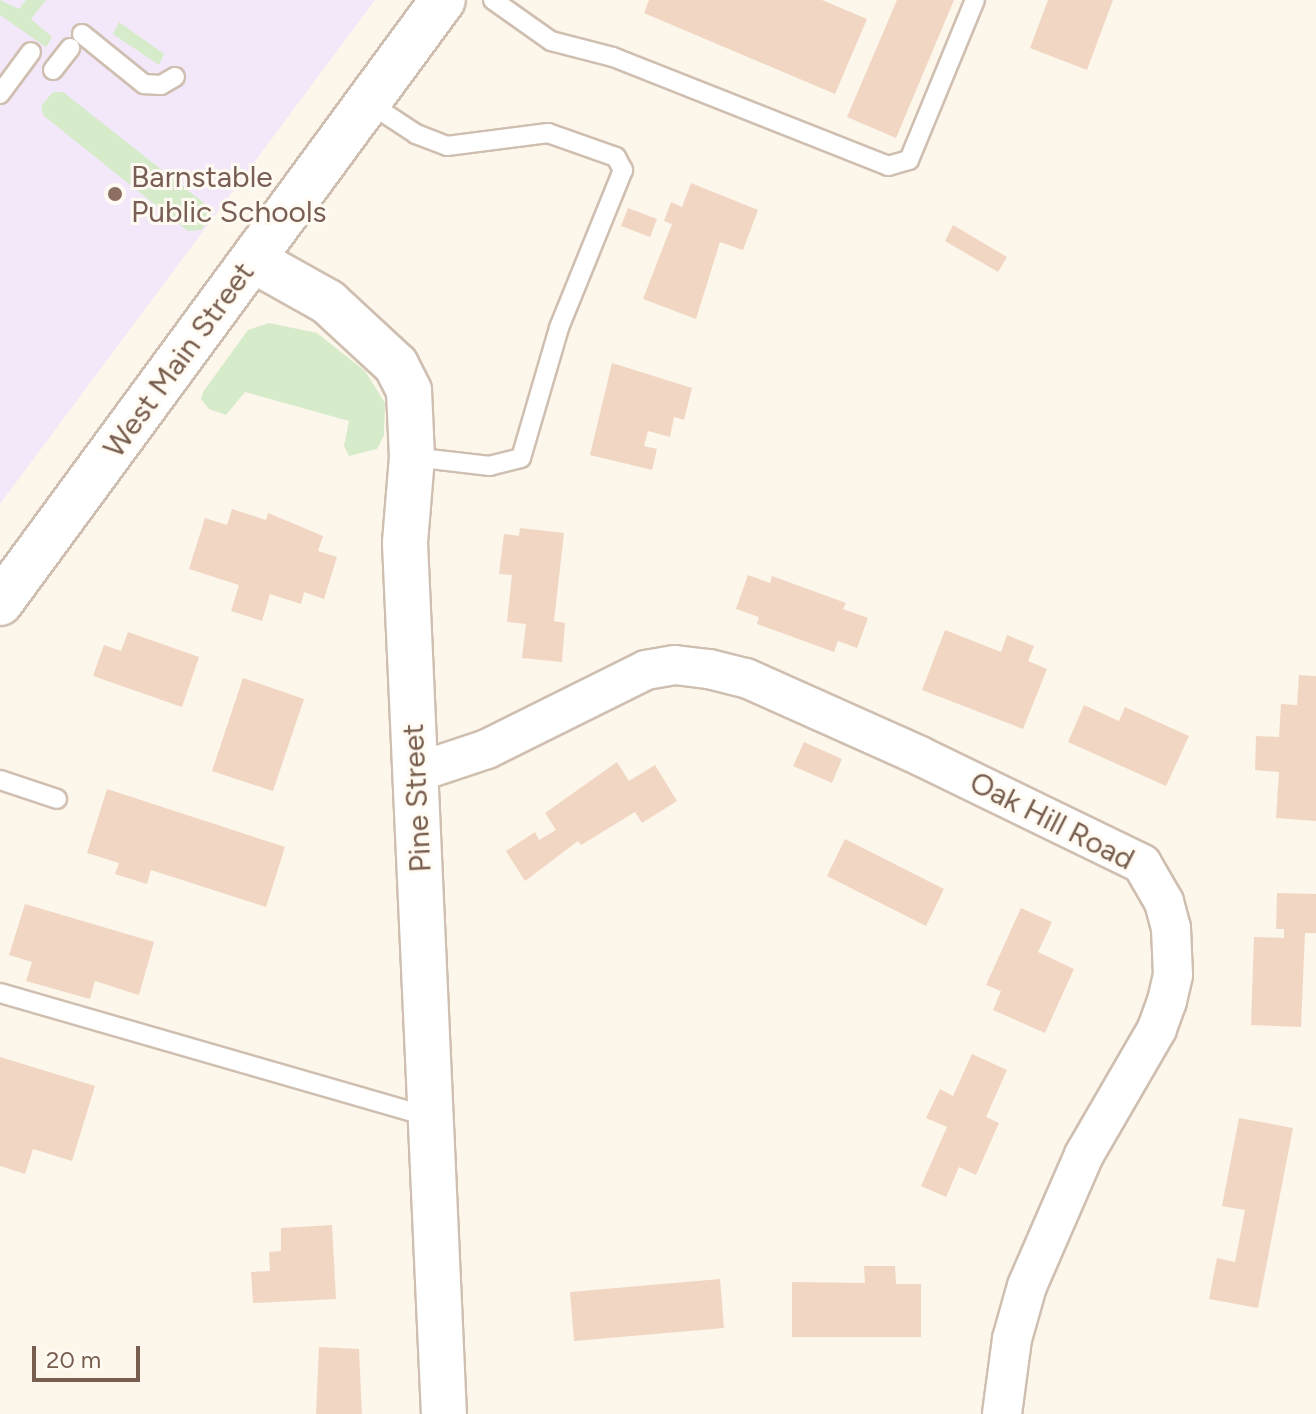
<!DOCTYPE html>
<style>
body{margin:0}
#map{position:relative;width:1316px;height:1414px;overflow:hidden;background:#fcf6eb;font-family:Figtree,sans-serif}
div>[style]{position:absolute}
.education>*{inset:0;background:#f3e8f9}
.green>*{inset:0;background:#d6ebc9}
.building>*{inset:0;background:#f1d7c3}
.roads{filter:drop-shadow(2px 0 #cfbfb0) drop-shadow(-2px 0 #cfbfb0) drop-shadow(0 2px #cfbfb0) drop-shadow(0 -2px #cfbfb0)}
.service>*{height:18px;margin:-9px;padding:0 9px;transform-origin:9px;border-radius:9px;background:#fff}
.minor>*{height:38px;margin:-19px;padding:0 19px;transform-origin:19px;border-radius:19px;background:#fff}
.secondary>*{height:44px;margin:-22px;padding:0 22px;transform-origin:22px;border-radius:22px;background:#fff}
.dots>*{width:22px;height:22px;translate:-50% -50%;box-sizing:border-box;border:4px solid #fffaf2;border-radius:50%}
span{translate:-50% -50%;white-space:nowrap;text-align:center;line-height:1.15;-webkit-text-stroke:6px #fffaf2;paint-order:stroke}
.education-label{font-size:30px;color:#785e54}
.left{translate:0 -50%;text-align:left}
.street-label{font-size:30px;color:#785e4e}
.scale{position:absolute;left:32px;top:1346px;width:108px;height:36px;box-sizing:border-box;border:4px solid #785e4e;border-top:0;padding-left:10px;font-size:24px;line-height:28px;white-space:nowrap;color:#785e4e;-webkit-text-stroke:6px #fffaf2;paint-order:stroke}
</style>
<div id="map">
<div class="education">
<i style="clip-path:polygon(0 0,375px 0,0 504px)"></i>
</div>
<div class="green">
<i style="clip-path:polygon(0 0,19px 9px,26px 0,46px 0,31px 19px,52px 37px,46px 47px,0 15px)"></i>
<i style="clip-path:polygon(119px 22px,164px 54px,159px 65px,113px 34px)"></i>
<i style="clip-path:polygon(53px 92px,63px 92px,209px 207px,211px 217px,201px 230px,188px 231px,44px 116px,41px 106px)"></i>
<i style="clip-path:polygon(269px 323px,317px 333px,365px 371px,385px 403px,384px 435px,377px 449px,349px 456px,344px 446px,349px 421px,245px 392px,226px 415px,209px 409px,201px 399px,203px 392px,248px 330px)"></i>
</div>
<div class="building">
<i style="clip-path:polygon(649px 0,822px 0,867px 19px,835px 94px,644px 13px)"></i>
<i style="clip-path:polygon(897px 0,954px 0,896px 138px,847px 117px)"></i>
<i style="clip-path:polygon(1048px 0,1113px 0,1087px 70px,1030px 48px)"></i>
<i style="clip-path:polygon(691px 183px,758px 210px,743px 250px,720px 242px,696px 319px,643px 299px,672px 224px,664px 221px,671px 202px,682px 207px)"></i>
<i style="clip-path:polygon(628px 208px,657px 219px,650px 237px,621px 226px)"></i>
<i style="clip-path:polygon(953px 225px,1007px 257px,998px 272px,945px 241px)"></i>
<i style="clip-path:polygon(612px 363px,692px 388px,684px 420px,674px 417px,670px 437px,648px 431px,644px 446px,657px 449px,652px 470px,590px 455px)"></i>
<i style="clip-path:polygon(232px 509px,266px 520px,268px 513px,323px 536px,318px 551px,337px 557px,324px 599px,304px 592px,301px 604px,270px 594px,262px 621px,231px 611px,239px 585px,189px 569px,205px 518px,227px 525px)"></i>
<i style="clip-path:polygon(520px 528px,564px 533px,554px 621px,565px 623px,562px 662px,522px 658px,526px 624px,507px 622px,512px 575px,499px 574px,504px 534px,519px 536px)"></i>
<i style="clip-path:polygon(748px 575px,770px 583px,772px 576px,846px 603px,843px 609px,868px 618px,857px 648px,838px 641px,834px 652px,757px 624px,759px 617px,736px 609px)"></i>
<i style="clip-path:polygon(945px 630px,1001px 652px,1007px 635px,1034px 646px,1028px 661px,1047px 669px,1023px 729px,922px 690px)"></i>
<i style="clip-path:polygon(128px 632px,199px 657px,182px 707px,93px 676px,104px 645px,121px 651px)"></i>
<i style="clip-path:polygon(1299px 675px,1316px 676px,1316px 821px,1276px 818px,1279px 772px,1255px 770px,1256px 736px,1279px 737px,1281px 704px,1297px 705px)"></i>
<i style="clip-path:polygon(243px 678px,304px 699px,273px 791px,212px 771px)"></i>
<i style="clip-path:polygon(1084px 705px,1119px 721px,1125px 707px,1189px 736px,1166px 786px,1068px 742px)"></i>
<i style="clip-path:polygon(804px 742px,842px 759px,832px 783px,793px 766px)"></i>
<i style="clip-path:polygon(617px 762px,629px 781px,655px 765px,677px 801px,642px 823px,635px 812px,581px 845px,578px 841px,525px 881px,506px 851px,535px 832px,539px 840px,556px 830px,545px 813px)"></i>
<i style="clip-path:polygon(107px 789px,285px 847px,266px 907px,151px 870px,147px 884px,115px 874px,119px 863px,87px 853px)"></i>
<i style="clip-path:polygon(845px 839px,944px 889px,926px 926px,827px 876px)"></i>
<i style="clip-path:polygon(1277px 893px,1316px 894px,1316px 933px,1305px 933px,1301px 1027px,1251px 1025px,1254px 937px,1284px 938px,1284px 929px,1276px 929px)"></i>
<i style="clip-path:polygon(25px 904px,154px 942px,139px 995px,95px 981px,90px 999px,26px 981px,32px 962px,9px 955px)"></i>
<i style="clip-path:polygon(1021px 908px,1052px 922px,1038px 952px,1074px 969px,1045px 1033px,993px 1010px,1001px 991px,986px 985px)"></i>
<i style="clip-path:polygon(972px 1054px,1007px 1070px,986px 1117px,999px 1123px,976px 1175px,959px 1167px,946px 1197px,921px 1186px,947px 1127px,926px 1118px,940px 1089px,953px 1096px)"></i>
<i style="clip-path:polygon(0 1057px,95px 1086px,72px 1161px,33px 1149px,25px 1174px,0 1166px)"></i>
<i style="clip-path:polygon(1239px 1118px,1293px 1128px,1258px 1308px,1209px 1299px,1217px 1258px,1235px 1262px,1245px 1210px,1222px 1206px)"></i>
<i style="clip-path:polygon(332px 1225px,336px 1299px,253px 1303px,251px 1272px,270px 1271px,269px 1252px,281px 1251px,281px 1228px)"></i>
<i style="clip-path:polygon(864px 1266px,895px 1266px,896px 1284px,921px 1284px,921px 1337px,792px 1337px,792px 1282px,865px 1283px)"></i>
<i style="clip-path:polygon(720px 1279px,724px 1328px,574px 1341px,570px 1292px)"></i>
<i style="clip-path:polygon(319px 1347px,359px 1349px,362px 1414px,316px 1414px)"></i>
</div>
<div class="roads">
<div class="service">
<i style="left:493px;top:0;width:71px;rotate:35.3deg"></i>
<i style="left:551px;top:41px;width:64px;rotate:14.5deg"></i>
<i style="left:613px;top:57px;width:296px;rotate:21.6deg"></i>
<i style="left:888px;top:166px;width:22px;rotate:-16deg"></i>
<i style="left:909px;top:160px;width:173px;rotate:-67.6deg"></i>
<i style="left:82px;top:34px;width:80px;rotate:38.9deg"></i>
<i style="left:144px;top:84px;width:17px;rotate:3deg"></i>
<i style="left:161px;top:85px;width:16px;rotate:-30deg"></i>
<i style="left:53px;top:70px;width:28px;rotate:-52deg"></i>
<i style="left:0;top:94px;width:52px;rotate:-53.6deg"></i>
<i style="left:369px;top:103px;width:56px;rotate:33.4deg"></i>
<i style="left:416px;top:134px;width:33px;rotate:21deg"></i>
<i style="left:447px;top:146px;width:102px;rotate:-7.3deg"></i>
<i style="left:548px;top:133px;width:72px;rotate:19.4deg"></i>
<i style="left:616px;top:157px;width:15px;rotate:62deg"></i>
<i style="left:623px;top:170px;width:170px;rotate:112.1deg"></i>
<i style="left:559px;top:328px;width:135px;rotate:106.3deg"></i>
<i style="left:521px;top:458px;width:32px;rotate:166deg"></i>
<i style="left:490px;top:466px;width:79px;rotate:-173.4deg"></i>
<i style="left:0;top:780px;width:60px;rotate:18.4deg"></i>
<i style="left:0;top:993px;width:447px;rotate:16.1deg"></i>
</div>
<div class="minor">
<i style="left:415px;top:773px;width:76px;rotate:-18.4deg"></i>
<i style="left:487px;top:749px;width:178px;rotate:-26.4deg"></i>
<i style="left:646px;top:670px;width:29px;rotate:-10deg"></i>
<i style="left:675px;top:665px;width:34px;rotate:7deg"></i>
<i style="left:709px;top:669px;width:38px;rotate:14deg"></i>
<i style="left:746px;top:678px;width:191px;rotate:24.1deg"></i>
<i style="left:920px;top:756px;width:247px;rotate:25.9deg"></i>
<i style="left:1142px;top:864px;width:44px;rotate:59.9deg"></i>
<i style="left:1164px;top:902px;width:27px;rotate:75deg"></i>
<i style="left:1171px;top:928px;width:47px;rotate:87.6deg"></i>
<i style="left:1173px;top:975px;width:27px;rotate:103deg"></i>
<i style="left:1167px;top:1001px;width:30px;rotate:110deg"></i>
<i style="left:1157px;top:1029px;width:146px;rotate:120.1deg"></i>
<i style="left:1084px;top:1155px;width:143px;rotate:113.5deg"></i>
<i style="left:1027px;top:1286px;width:55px;rotate:105.8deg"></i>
<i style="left:1012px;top:1339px;width:76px;rotate:97.6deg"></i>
</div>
<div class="secondary">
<i style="left:253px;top:260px;width:86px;rotate:29.2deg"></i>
<i style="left:328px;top:302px;width:93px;rotate:42.8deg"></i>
<i style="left:396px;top:365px;width:29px;rotate:63deg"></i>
<i style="left:409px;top:391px;width:66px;rotate:87.4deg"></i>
<i style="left:412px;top:457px;width:86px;rotate:94.7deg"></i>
<i style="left:405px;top:543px;width:872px;rotate:87.44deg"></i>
<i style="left:0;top:603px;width:748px;rotate:-53.7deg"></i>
</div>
</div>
<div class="dots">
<i style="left:115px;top:194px;background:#8d6e63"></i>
</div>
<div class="education-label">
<span class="left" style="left:131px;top:194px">Barnstable<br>Public Schools</span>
</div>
<div class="street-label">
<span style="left:179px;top:360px;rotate:-54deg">West Main Street</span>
<span style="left:417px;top:798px;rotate:-93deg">Pine Street</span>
<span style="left:1052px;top:821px;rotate:27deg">Oak Hill Road</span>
</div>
<div class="scale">20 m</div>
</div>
